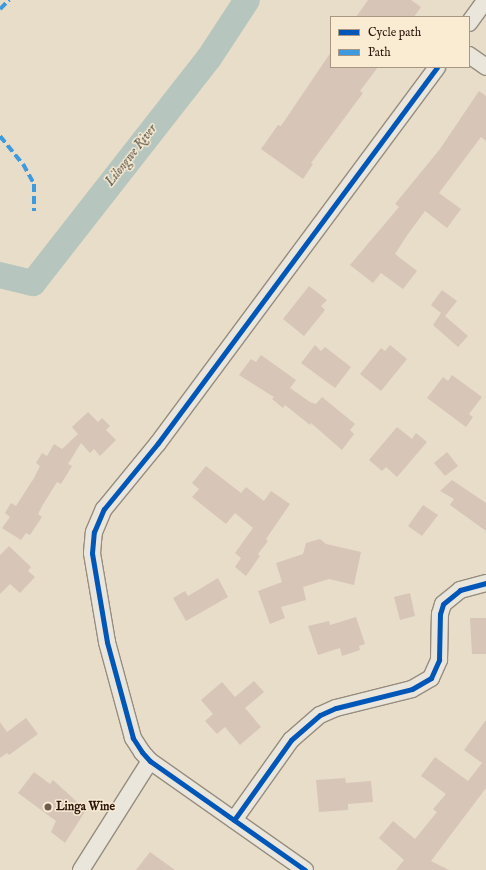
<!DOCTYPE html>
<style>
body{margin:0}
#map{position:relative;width:486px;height:870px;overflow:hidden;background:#e8ddc8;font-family:"IM FELL English",serif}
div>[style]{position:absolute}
.river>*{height:26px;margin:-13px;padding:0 13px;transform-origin:13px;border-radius:13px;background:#b6c5be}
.building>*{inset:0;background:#d7c5b8}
.roads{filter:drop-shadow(1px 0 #968d80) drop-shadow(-1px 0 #968d80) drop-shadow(0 1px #968d80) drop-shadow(0 -1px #968d80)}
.minor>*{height:16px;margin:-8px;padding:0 8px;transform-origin:8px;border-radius:8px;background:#ebe6dc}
.quiet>*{height:4px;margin-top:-2px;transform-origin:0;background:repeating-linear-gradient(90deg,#3d9ade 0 8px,transparent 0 12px)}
.cycleway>*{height:5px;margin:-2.5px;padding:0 2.5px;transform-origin:2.5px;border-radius:2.5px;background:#0057b8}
.dots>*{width:11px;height:11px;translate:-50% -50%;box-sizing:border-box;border:2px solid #f9ecd2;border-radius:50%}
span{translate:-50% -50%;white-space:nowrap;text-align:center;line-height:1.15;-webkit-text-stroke:3px #f9ecd2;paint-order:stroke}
.poi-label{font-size:12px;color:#2e160c;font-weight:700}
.left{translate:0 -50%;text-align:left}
.water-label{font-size:13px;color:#565049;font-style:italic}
.legend{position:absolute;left:330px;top:16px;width:140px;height:52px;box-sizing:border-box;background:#f9ecd2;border:1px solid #a89683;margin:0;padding:5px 7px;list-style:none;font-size:12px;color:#2e160c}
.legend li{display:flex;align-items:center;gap:8px;height:20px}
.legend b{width:20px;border:1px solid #a89683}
</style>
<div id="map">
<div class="river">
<i style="left:0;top:275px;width:34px;rotate:14deg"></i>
<i style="left:33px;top:283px;width:286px;rotate:-52deg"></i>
<i style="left:209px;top:58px;width:69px;rotate:-56.8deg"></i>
</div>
<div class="building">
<i style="clip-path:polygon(368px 0,411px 0,421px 7px,414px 17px,356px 17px)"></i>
<i style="clip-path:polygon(331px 52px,331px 67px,378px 67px,360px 91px,363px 93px,311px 163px,313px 164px,303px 179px,261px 149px,278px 125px,281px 126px)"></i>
<i style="clip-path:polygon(479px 91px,486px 96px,486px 141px,481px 137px,439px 193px,461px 209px,447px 228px,425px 211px,408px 234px,395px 254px,417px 271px,403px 289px,381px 273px,373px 283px,350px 265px,399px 207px,395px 204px,440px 149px)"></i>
<i style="clip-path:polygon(309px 286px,327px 300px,321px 306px,325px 310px,304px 336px,283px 319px)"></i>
<i style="clip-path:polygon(442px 290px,457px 301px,445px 316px,468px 336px,458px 347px,433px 325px,441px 313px,431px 305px)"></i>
<i style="clip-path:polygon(315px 345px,321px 351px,325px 347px,351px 367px,335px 388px,301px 363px)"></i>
<i style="clip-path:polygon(390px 345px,407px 359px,381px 391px,360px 374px,381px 348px,385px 351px)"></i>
<i style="clip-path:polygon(261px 355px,296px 380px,290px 388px,310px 402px,316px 404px,322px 397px,355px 424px,350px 430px,354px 434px,342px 450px,311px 423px,310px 425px,285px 405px,283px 408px,272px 399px,274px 397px,239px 375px,251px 359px,256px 362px)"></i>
<i style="clip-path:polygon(452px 375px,482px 397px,469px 414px,473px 417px,466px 427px,427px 398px,443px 377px,448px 381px)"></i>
<i style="clip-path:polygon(88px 412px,98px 422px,102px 418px,110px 426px,106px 430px,116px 440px,100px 456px,94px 449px,90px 453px,81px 443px,68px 464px,72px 466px,61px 484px,57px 482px,42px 506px,38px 514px,42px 517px,30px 535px,26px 533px,21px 540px,2px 528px,10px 517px,5px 513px,11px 503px,16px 506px,34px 478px,40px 466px,36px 463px,42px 453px,47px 456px,54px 444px,62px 449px,78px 434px,72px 427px)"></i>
<i style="clip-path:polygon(397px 427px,412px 439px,416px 433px,427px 442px,397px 477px,386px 467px,382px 471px,369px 460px)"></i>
<i style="clip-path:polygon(447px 452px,458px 466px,445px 476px,434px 463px)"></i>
<i style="clip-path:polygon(206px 466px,241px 493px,246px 487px,264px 501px,271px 491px,290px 504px,266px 539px,268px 541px,258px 554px,260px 556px,246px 576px,235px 567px,241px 558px,235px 553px,253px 528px,235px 513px,226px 524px,192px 497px,199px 489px,192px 483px)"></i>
<i style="clip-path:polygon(452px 480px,486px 503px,486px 531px,450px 505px,454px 499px,440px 491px)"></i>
<i style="clip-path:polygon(423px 505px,438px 515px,422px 536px,408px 526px)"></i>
<i style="clip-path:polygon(320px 539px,326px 544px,361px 552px,354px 585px,329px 579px,303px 587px,306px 600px,281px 607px,285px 618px,270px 624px,258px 591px,282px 582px,276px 563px,303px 554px,306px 543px)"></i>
<i style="clip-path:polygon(9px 546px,31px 567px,28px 571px,35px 577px,20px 593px,10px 584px,0 594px,0 555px)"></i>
<i style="clip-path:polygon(218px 578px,228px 597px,186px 621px,173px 598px,185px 591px,188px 596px)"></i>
<i style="clip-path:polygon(410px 593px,415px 616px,400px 620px,394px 597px)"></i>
<i style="clip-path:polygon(356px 617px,365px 644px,359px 646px,360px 650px,342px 656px,340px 648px,318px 655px,308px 626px,329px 621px,330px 625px)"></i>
<i style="clip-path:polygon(470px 618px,486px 618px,486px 654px,472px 654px)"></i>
<i style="clip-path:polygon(254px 681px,264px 692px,245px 708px,261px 727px,240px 745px,225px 727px,217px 734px,205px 721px,213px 714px,201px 700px,222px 682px,235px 697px)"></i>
<i style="clip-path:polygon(26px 718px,38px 734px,9px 755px,7px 753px,0 758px,0 722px,7px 732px)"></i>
<i style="clip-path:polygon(486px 720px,486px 788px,431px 861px,449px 870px,396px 870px,404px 860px,379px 838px,393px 821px,415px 839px,437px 812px,433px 809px,446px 794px,421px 776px,435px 757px,468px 781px,482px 763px,464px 750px)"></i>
<i style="clip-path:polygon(34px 772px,50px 784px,53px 780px,86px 810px,65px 843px,51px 832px,56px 821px,18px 793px)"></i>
<i style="clip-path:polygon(345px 778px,346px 783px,371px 781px,373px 802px,348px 804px,348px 810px,319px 812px,316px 780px)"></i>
<i style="clip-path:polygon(150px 852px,175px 870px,136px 870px)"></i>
</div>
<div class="roads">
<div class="minor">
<i style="left:469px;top:23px;width:29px;rotate:-54deg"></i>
<i style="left:469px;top:55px;width:21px;rotate:35deg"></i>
<i style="left:234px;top:820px;width:98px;rotate:-54.5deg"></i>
<i style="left:291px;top:740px;width:38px;rotate:-41deg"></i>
<i style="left:320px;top:715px;width:17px;rotate:-24deg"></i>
<i style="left:336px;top:708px;width:78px;rotate:-14deg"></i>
<i style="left:412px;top:689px;width:22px;rotate:-30deg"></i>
<i style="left:431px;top:678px;width:20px;rotate:-66deg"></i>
<i style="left:439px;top:660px;width:46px;rotate:-88.8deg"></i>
<i style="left:440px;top:614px;width:10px;rotate:-73deg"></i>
<i style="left:443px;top:604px;width:22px;rotate:-39deg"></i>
<i style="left:460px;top:590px;width:27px;rotate:-15deg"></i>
<i style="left:81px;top:870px;width:129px;rotate:-57.7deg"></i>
<i style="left:305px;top:870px;width:189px;rotate:-144.9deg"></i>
<i style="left:150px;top:761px;width:12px;rotate:-132deg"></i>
<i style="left:142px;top:752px;width:17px;rotate:-123deg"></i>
<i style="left:133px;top:738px;width:99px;rotate:-105.2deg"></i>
<i style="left:107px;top:642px;width:90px;rotate:-99.6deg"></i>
<i style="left:92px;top:553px;width:21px;rotate:-85deg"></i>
<i style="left:94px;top:532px;width:25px;rotate:-67deg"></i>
<i style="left:104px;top:509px;width:85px;rotate:-50.7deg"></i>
<i style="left:158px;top:443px;width:468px;rotate:-53.4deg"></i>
</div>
</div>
<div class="quiet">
<i style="left:0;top:9px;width:13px;rotate:-45deg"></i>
<i style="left:0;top:136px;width:36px;rotate:51deg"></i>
<i style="left:23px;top:164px;width:23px;rotate:61deg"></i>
<i style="left:34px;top:184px;width:27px;rotate:90deg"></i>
</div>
<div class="cycleway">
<i style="left:234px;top:820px;width:98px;rotate:-54.5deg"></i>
<i style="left:291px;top:740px;width:38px;rotate:-41deg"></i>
<i style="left:320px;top:715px;width:17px;rotate:-24deg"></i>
<i style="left:336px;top:708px;width:78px;rotate:-14deg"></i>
<i style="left:412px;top:689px;width:22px;rotate:-30deg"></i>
<i style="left:431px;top:678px;width:20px;rotate:-66deg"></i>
<i style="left:439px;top:660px;width:46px;rotate:-88.8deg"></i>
<i style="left:440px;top:614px;width:10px;rotate:-73deg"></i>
<i style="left:443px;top:604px;width:22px;rotate:-39deg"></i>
<i style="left:460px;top:590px;width:27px;rotate:-15deg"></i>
<i style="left:305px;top:870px;width:189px;rotate:-144.9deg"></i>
<i style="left:150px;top:761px;width:12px;rotate:-132deg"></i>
<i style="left:142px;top:752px;width:17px;rotate:-123deg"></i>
<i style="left:133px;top:738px;width:99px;rotate:-105.2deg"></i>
<i style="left:107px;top:642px;width:90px;rotate:-99.6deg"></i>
<i style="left:92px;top:553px;width:21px;rotate:-85deg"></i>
<i style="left:94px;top:532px;width:25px;rotate:-67deg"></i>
<i style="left:104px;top:509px;width:85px;rotate:-50.7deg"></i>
<i style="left:158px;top:443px;width:468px;rotate:-53.4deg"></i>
</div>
<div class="dots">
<i style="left:48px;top:807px;background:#6f5c4e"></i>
</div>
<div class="poi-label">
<span class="left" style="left:56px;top:807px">Linga Wine</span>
</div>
<div class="water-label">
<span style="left:132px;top:156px;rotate:-52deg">Lilongwe River</span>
</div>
<ul class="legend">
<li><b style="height:5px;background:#0057b8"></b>Cycle path</li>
<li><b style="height:5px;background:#3d9ade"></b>Path</li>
</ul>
</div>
